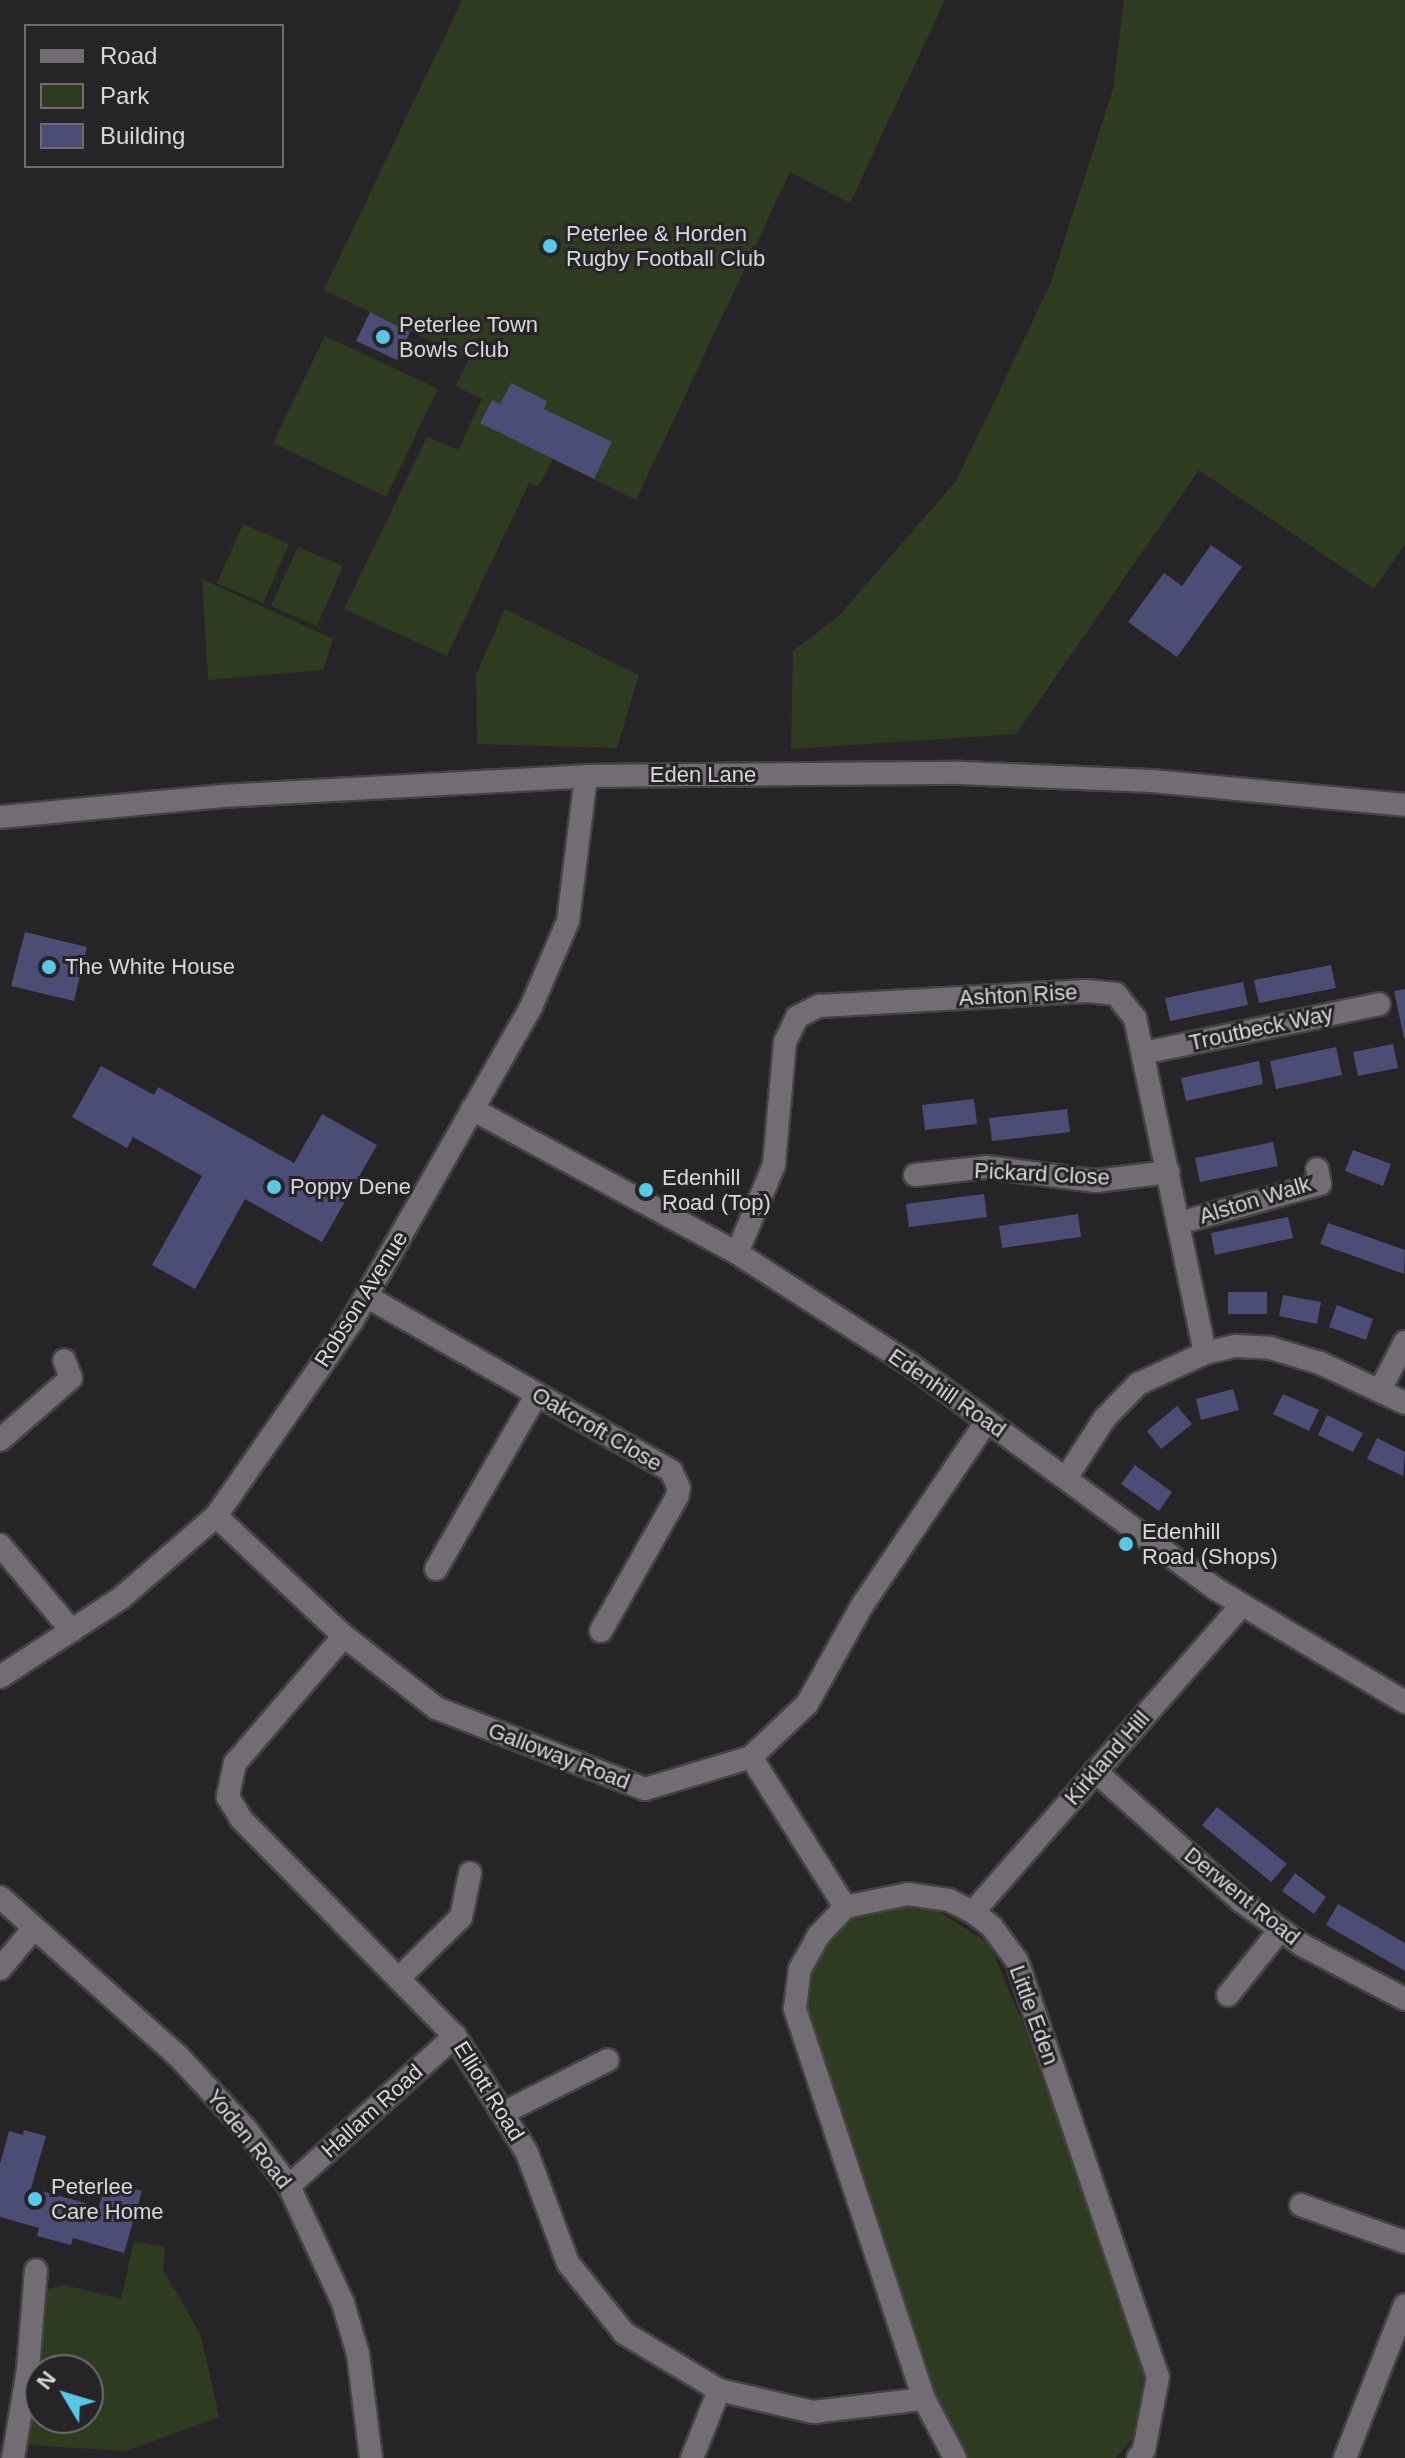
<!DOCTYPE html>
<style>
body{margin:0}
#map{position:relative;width:1405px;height:2458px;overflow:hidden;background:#272428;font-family:Helvetica,sans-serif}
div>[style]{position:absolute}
.green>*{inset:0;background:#2e3b20}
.building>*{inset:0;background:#4b4d74}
.roads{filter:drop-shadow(2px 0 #444245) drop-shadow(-2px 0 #444245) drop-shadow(0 2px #444245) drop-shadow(0 -2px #444245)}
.minor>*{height:22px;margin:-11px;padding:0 11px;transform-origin:11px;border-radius:11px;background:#726d73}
.dots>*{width:22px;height:22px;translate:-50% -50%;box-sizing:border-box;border:4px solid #272428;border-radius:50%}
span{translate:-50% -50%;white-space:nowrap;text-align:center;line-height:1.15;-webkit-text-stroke:6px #272428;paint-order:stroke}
.poi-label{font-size:22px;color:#d9d7da}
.left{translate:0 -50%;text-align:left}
.street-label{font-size:22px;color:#d9d7da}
.legend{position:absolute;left:24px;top:24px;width:260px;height:144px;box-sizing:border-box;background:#272428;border:2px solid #6e6c6f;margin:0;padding:10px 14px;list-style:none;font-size:24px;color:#d9d7da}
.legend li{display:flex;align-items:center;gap:16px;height:40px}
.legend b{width:40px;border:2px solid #6e6c6f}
.north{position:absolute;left:24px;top:2354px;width:80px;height:80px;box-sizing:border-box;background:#272428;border:2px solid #6e6c6f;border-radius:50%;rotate:308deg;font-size:22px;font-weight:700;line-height:32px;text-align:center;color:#d9d7da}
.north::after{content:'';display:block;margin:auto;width:28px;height:36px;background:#5ac8e5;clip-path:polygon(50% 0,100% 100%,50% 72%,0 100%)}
</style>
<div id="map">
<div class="green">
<i style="clip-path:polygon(462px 0,945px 0,850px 203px,790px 172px,636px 500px,553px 459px,538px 487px,529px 483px,447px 656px,344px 609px,427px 437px,458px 450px,482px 399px,456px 386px,469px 359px,324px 290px)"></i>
<i style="clip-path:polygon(1124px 0,1405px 0,1405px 544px,1374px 589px,1199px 470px,1016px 734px,791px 749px,793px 651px,838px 617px,956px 481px,1050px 285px,1113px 89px)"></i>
<i style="clip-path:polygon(325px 336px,438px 389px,386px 497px,273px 443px)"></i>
<i style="clip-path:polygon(243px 524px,289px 544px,263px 603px,217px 583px)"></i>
<i style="clip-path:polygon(298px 547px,343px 566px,317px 626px,271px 606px)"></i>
<i style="clip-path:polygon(202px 579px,333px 639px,323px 670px,208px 680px)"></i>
<i style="clip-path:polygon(505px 609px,639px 675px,617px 748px,477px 744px,476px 675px)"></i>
<i style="clip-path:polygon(928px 1905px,989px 1943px,1025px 2028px,1145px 2371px,1135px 2436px,1116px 2458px,967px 2458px,954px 2447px,927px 2387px,803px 2003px,824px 1940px,864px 1908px)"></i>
<i style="clip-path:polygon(134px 2241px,165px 2247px,163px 2269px,201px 2336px,219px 2417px,126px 2451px,27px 2445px,32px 2420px,88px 2418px,88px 2370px,38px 2369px,45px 2290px,64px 2285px,121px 2299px)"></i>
</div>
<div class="building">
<i style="clip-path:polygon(370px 312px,410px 332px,397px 360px,356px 341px)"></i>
<i style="clip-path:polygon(511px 383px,547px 401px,544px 409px,612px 442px,594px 479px,480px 423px,492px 400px,500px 404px)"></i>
<i style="clip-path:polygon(1211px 545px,1242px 567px,1177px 657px,1128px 622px,1164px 573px,1182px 586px)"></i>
<i style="clip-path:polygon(25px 932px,87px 947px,74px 1001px,11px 986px)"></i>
<i style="clip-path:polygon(1331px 965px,1336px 988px,1259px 1003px,1254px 980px)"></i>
<i style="clip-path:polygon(1243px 982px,1248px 1005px,1170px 1021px,1165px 998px)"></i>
<i style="clip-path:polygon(1405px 989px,1405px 1038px,1404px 1038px,1394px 991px)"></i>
<i style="clip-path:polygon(1393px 1044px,1398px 1068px,1358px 1076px,1353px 1052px)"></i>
<i style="clip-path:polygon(1336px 1047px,1342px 1075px,1276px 1089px,1270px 1061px)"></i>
<i style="clip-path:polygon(1259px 1061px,1263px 1084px,1186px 1101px,1181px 1078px)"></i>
<i style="clip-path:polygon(101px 1066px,154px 1095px,158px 1087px,294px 1163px,322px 1114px,377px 1145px,322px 1242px,245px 1199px,195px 1289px,152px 1265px,202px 1176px,133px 1137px,127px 1148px,72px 1117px)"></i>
<i style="clip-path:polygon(974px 1099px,977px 1124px,925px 1130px,922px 1105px)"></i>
<i style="clip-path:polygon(1067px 1109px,1070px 1132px,992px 1141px,989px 1118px)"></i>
<i style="clip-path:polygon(1273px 1142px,1278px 1166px,1200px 1182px,1195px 1158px)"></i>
<i style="clip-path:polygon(1353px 1150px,1391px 1164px,1383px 1186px,1345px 1171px)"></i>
<i style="clip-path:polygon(984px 1194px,987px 1217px,909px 1227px,906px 1204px)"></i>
<i style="clip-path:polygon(1078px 1214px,1081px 1237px,1002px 1248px,999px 1226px)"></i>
<i style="clip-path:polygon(1288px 1217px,1293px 1238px,1215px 1255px,1211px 1233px)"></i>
<i style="clip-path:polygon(1328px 1223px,1405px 1250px,1404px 1274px,1320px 1244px)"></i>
<i style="clip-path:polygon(1228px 1292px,1267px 1292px,1267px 1314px,1228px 1314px)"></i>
<i style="clip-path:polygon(1283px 1295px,1321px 1302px,1317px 1324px,1279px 1316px)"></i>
<i style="clip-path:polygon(1337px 1305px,1373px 1319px,1366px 1340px,1329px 1327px)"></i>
<i style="clip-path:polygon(1233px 1389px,1239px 1410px,1201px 1420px,1196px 1399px)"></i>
<i style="clip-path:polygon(1283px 1394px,1319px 1410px,1309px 1431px,1273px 1414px)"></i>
<i style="clip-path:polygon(1177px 1406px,1192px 1424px,1161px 1449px,1147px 1431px)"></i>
<i style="clip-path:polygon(1327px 1415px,1363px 1433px,1353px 1452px,1318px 1435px)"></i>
<i style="clip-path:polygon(1377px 1438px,1405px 1452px,1403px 1476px,1367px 1459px)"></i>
<i style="clip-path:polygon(1135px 1465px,1172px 1492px,1159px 1511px,1121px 1484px)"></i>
<i style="clip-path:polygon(1217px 1807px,1287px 1864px,1271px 1882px,1202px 1825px)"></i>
<i style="clip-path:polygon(1295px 1873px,1326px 1897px,1314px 1914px,1282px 1891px)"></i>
<i style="clip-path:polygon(1338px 1904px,1405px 1943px,1405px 1971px,1326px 1925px)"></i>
<i style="clip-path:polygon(24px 2130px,46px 2136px,31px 2188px,99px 2207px,106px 2181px,142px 2191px,124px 2253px,73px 2238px,71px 2245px,37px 2236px,39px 2228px,0 2217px,0 2164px,9px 2131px,23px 2135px)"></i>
</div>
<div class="roads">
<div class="minor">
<i style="left:0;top:817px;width:223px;rotate:-5.4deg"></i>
<i style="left:222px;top:796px;width:365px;rotate:-3.1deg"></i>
<i style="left:586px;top:776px;width:375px;rotate:-0.5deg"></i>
<i style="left:961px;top:773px;width:191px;rotate:2.4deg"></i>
<i style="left:1152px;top:781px;width:254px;rotate:5.4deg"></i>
<i style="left:1143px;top:1053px;width:241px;rotate:-11.7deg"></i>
<i style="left:472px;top:1109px;width:302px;rotate:28.5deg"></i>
<i style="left:737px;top:1253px;width:207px;rotate:32.8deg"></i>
<i style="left:911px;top:1365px;width:378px;rotate:36.3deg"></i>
<i style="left:1216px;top:1589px;width:220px;rotate:30.9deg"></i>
<i style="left:915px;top:1175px;width:71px;rotate:-6.4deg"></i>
<i style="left:986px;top:1167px;width:111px;rotate:7.3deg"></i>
<i style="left:1096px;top:1181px;width:73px;rotate:-7.1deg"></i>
<i style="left:1179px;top:1223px;width:146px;rotate:-15.5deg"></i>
<i style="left:1320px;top:1184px;width:15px;rotate:-101deg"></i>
<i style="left:737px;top:1253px;width:95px;rotate:-67.2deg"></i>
<i style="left:774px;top:1165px;width:123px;rotate:-84.9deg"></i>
<i style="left:785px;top:1042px;width:28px;rotate:-64deg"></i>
<i style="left:797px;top:1017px;width:25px;rotate:-27deg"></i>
<i style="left:819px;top:1006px;width:268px;rotate:-3.2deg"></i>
<i style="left:1087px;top:991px;width:29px;rotate:6deg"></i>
<i style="left:1116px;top:994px;width:31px;rotate:52deg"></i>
<i style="left:1135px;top:1018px;width:342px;rotate:78.2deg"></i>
<i style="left:366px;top:1296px;width:352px;rotate:29.8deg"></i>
<i style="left:671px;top:1471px;width:19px;rotate:65deg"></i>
<i style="left:679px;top:1488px;width:9px;rotate:103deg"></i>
<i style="left:677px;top:1497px;width:154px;rotate:119.6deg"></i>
<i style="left:1380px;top:1390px;width:54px;rotate:-62.5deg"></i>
<i style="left:0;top:1440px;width:94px;rotate:-41.1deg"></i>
<i style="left:71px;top:1378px;width:19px;rotate:-111deg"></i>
<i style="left:1066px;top:1478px;width:72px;rotate:-57deg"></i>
<i style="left:1105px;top:1418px;width:47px;rotate:-45.9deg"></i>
<i style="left:1138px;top:1384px;width:74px;rotate:-24.8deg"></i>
<i style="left:1205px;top:1353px;width:32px;rotate:-13deg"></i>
<i style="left:1236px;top:1346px;width:34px;rotate:3deg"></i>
<i style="left:1270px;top:1348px;width:52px;rotate:16.7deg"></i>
<i style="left:1320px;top:1363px;width:94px;rotate:25.2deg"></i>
<i style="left:216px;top:1516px;width:175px;rotate:43.2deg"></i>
<i style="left:344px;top:1636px;width:117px;rotate:38deg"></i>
<i style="left:436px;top:1708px;width:224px;rotate:21.2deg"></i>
<i style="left:645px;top:1789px;width:111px;rotate:-16.8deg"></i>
<i style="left:751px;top:1757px;width:77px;rotate:-43.4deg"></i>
<i style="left:807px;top:1704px;width:115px;rotate:-60.8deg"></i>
<i style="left:863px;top:1604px;width:221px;rotate:-55.9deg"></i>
<i style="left:0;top:1545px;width:112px;rotate:50.1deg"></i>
<i style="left:436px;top:1569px;width:202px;rotate:-60deg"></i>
<i style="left:344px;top:1636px;width:167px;rotate:130.6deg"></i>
<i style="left:235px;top:1763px;width:35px;rotate:102deg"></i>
<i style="left:228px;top:1797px;width:26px;rotate:59deg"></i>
<i style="left:241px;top:1819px;width:305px;rotate:45.4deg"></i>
<i style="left:455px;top:2036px;width:137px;rotate:58.4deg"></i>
<i style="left:527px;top:2153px;width:117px;rotate:69.6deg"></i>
<i style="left:568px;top:2263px;width:90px;rotate:51.3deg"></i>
<i style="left:624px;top:2333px;width:111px;rotate:31deg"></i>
<i style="left:719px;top:2390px;width:97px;rotate:13.2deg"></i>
<i style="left:813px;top:2412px;width:112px;rotate:-6.7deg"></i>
<i style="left:0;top:1677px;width:145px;rotate:-33.1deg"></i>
<i style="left:121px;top:1598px;width:125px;rotate:-40.8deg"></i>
<i style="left:216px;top:1516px;width:238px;rotate:-55.1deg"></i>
<i style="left:352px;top:1321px;width:361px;rotate:-60.3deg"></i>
<i style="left:531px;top:1007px;width:94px;rotate:-66.7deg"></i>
<i style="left:568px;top:921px;width:146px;rotate:-82.9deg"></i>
<i style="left:751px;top:1757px;width:177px;rotate:57.9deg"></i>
<i style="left:1095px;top:1771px;width:195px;rotate:41.7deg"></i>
<i style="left:1241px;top:1901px;width:75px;rotate:35.8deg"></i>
<i style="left:1302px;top:1945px;width:116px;rotate:27.7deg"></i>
<i style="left:0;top:1897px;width:239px;rotate:41.8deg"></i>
<i style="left:178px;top:2056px;width:98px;rotate:47.1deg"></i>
<i style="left:245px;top:2128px;width:73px;rotate:52.8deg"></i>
<i style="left:289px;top:2186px;width:129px;rotate:65.2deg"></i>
<i style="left:343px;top:2303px;width:53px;rotate:73.6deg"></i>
<i style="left:358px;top:2354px;width:105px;rotate:82.9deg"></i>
<i style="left:973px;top:1912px;width:408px;rotate:-48.8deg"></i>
<i style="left:0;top:1969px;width:53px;rotate:-50.3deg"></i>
<i style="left:401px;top:1976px;width:84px;rotate:-44.5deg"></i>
<i style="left:461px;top:1917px;width:45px;rotate:-78.4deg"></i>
<i style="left:1228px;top:1995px;width:83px;rotate:-51.3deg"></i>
<i style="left:505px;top:2112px;width:115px;rotate:-26.8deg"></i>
<i style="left:289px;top:2186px;width:224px;rotate:-42.1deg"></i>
<i style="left:1301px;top:2205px;width:110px;rotate:19.6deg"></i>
<i style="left:13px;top:2458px;width:90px;rotate:-80.4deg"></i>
<i style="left:28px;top:2369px;width:99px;rotate:-85.4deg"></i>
<i style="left:692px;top:2458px;width:73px;rotate:-68.3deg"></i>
<i style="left:955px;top:2458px;width:67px;rotate:-117.7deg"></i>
<i style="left:924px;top:2399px;width:412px;rotate:-108.3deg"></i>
<i style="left:795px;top:2008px;width:39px;rotate:-83deg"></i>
<i style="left:800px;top:1969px;width:39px;rotate:-61deg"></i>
<i style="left:819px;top:1935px;width:38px;rotate:-47deg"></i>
<i style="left:845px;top:1907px;width:64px;rotate:-11.7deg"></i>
<i style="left:908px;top:1894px;width:41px;rotate:8.3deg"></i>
<i style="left:949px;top:1900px;width:27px;rotate:27deg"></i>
<i style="left:973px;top:1912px;width:24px;rotate:38deg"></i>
<i style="left:992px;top:1927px;width:42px;rotate:53.7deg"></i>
<i style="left:1017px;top:1961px;width:439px;rotate:71.3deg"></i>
<i style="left:1158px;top:2377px;width:74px;rotate:100.9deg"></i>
<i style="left:1144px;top:2450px;width:10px;rotate:127deg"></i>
<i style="left:1345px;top:2458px;width:164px;rotate:-68.6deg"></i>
</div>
</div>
<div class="dots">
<i style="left:550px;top:246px;background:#5ac8e5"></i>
<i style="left:383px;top:337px;background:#5ac8e5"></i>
<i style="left:49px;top:967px;background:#5ac8e5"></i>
<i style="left:274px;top:1187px;background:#5ac8e5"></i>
<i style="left:646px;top:1190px;background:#5ac8e5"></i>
<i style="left:1126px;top:1544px;background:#5ac8e5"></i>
<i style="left:35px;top:2199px;background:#5ac8e5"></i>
</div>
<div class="poi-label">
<span class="left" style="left:566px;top:246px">Peterlee &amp; Horden<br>Rugby Football Club</span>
<span class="left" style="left:399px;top:337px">Peterlee Town<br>Bowls Club</span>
<span class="left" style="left:65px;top:967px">The White House</span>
<span class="left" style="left:662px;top:1190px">Edenhill<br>Road (Top)</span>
<span class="left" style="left:290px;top:1187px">Poppy Dene</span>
<span class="left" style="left:1142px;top:1544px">Edenhill<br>Road (Shops)</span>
<span class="left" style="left:51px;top:2199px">Peterlee<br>Care Home</span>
</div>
<div class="street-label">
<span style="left:703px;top:775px">Eden Lane</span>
<span style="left:1018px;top:995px;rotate:-3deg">Ashton Rise</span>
<span style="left:1261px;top:1028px;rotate:-12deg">Troutbeck Way</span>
<span style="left:1042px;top:1174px;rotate:3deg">Pickard Close</span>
<span style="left:1255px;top:1200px;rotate:-17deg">Alston Walk</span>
<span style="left:361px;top:1299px;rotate:-58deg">Robson Avenue</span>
<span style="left:947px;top:1393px;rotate:35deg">Edenhill Road</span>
<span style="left:597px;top:1429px;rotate:30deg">Oakcroft Close</span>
<span style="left:559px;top:1756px;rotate:21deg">Galloway Road</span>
<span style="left:1107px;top:1758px;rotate:-49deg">Kirkland Hill</span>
<span style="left:1242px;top:1896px;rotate:39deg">Derwent Road</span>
<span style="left:1034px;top:2015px;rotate:70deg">Little Eden</span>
<span style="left:489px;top:2091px;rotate:58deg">Elliott Road</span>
<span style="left:372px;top:2111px;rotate:-42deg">Hallam Road</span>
<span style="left:249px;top:2139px;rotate:51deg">Yoden Road</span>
</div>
<ul class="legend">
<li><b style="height:10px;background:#726d73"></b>Road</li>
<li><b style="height:22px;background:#2e3b20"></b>Park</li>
<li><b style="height:22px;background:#4b4d74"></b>Building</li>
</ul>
<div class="north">N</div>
</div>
